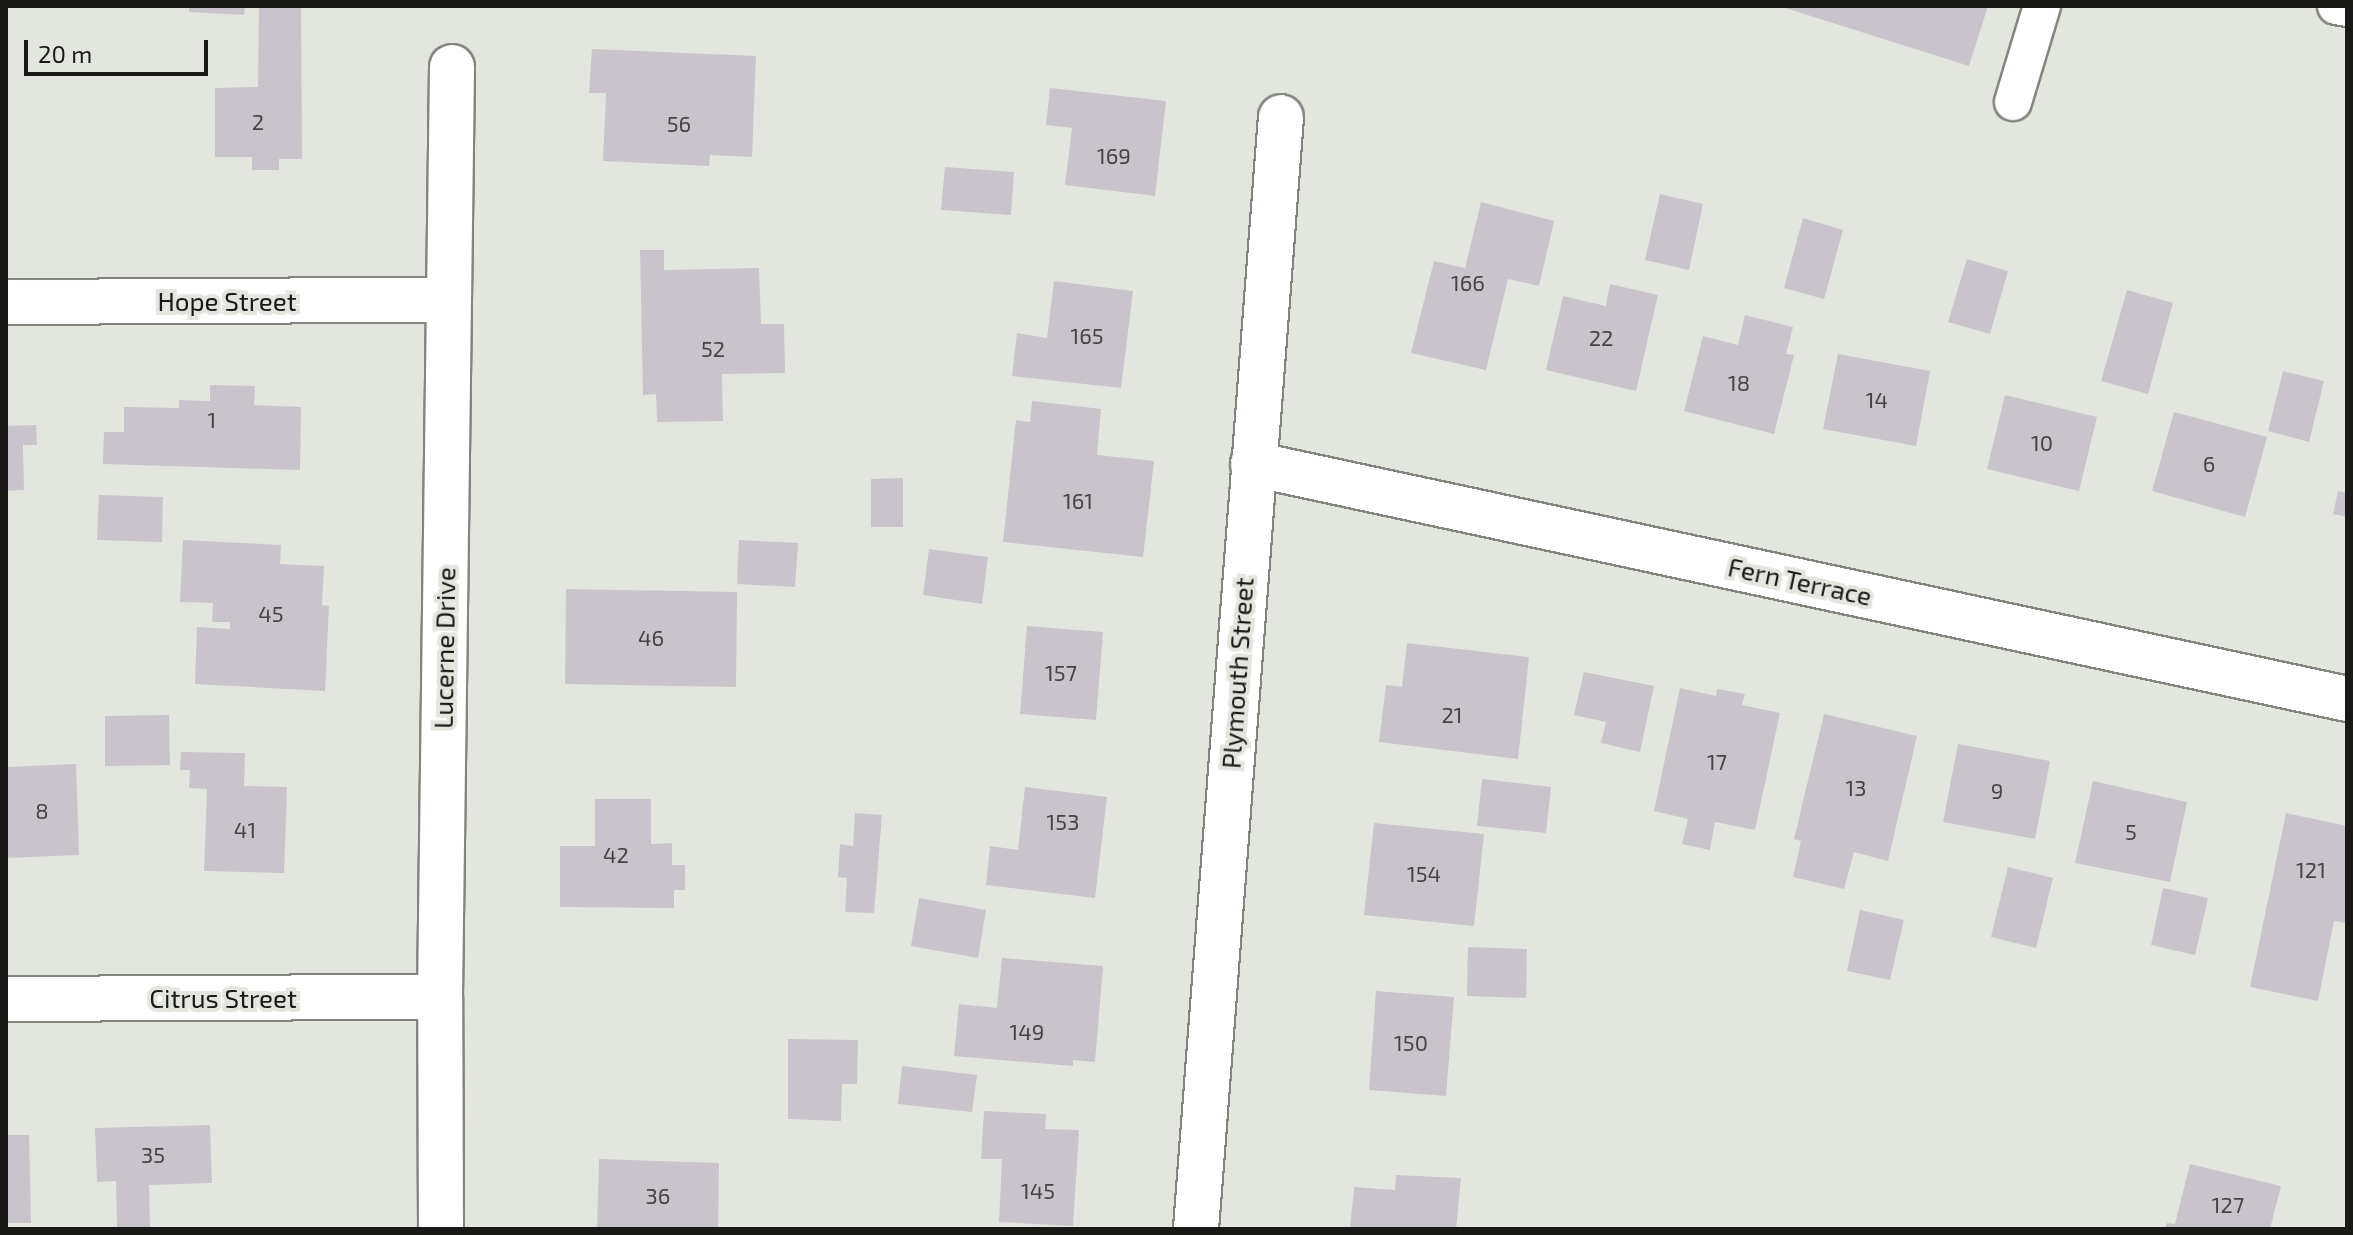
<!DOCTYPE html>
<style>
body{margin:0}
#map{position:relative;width:2353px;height:1235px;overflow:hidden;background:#e3e6df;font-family:"Exo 2",sans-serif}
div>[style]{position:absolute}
.building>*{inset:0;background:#c9c4cb}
.roads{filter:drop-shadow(2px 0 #83857f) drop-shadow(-2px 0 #83857f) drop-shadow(0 2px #83857f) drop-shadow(0 -2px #83857f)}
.service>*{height:36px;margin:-18px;padding:0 18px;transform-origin:18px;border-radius:18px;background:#fff}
.minor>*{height:44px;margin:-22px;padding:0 22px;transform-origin:22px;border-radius:22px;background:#fff}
span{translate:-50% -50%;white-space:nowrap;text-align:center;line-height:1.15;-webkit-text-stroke:8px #e3e6df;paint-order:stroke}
.number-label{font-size:22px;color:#454445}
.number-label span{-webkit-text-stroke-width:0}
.street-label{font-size:26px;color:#191a18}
.frame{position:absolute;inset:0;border:8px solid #191a18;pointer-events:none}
.scale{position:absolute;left:24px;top:40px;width:184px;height:36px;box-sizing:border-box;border:4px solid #191a18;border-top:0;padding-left:10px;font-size:24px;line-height:28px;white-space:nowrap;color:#191a18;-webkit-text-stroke:6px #e3e6df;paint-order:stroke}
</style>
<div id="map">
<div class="building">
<i style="clip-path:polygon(189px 6px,245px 6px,244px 15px,189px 12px)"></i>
<i style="clip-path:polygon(1779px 6px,1988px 6px,1969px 66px)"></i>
<i style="clip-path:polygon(259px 8px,301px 8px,302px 159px,279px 159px,279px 170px,252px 170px,252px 157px,215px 157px,215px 88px,258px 87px)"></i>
<i style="clip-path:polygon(592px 49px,756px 56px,752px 157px,710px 155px,709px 166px,603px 161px,606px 93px,589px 93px)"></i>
<i style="clip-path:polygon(1050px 88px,1166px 101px,1155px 196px,1065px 185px,1072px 128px,1046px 125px)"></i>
<i style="clip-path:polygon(945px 167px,1014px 172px,1011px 215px,941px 210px)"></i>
<i style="clip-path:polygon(1660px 194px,1703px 204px,1689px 270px,1645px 260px)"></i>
<i style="clip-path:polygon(1481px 202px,1554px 221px,1539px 286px,1508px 279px,1486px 370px,1411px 353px,1434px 261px,1465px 268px)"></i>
<i style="clip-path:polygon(1803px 218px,1843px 230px,1824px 299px,1784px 288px)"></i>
<i style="clip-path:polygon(640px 250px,664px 250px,664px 270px,759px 268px,761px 324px,784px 324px,785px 373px,722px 374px,723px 421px,657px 422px,656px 394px,643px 395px)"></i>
<i style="clip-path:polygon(1967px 259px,2008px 271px,1990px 334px,1948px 322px)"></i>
<i style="clip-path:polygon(1054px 281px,1133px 291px,1121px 388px,1012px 376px,1017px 333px,1047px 338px)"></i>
<i style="clip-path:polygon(1610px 284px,1658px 295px,1636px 391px,1546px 370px,1563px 296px,1606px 306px)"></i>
<i style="clip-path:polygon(2127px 290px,2173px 303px,2148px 394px,2101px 381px)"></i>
<i style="clip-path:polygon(1745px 315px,1793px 327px,1786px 354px,1794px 355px,1774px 434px,1684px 411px,1703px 336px,1738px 345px)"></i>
<i style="clip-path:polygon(1838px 354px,1930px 371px,1916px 446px,1823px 429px)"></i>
<i style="clip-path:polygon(2283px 371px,2324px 381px,2309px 442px,2268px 431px)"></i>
<i style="clip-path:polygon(210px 385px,255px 386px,254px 405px,301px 407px,300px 470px,103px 464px,104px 432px,124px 432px,124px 407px,179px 408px,179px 400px,210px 401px)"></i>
<i style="clip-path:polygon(2005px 395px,2097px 417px,2079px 491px,1987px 469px)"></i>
<i style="clip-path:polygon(1032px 401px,1101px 409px,1097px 455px,1154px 461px,1143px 557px,1003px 542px,1016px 420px,1030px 422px)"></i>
<i style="clip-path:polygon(2174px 412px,2267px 437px,2245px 517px,2152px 491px)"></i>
<i style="clip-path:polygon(36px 425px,37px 445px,23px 445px,24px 490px,6px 491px,6px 426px)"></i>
<i style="clip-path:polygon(903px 478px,903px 527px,871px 527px,871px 479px)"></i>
<i style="clip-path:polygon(2338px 491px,2347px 493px,2347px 517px,2333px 514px)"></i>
<i style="clip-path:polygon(99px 495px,163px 497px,162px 542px,97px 540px)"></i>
<i style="clip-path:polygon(183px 540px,281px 545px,280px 564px,324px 566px,322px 605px,329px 606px,325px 691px,195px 684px,197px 627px,230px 629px,230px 622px,212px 622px,213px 603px,180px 602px)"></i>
<i style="clip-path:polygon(739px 540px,798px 543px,795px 587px,737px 584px)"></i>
<i style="clip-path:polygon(929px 549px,988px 557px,982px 604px,923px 595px)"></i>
<i style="clip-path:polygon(566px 589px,737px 592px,736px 687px,565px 684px)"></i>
<i style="clip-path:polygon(1027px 626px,1103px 632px,1096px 720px,1020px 714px)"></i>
<i style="clip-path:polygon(1407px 643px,1529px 657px,1518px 759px,1379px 742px,1386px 685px,1402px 687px)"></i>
<i style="clip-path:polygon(1584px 672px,1654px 686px,1640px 752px,1601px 743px,1606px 722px,1574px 715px)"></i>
<i style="clip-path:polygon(1680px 688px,1716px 696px,1717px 689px,1745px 694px,1742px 705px,1780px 713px,1755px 830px,1715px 822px,1710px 850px,1682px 844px,1688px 819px,1654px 811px)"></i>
<i style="clip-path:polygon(1824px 714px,1917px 736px,1888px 861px,1854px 852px,1844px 889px,1793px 877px,1801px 841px,1794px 839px)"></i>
<i style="clip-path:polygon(169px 715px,170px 765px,105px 766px,105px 716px)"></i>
<i style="clip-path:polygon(1958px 744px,2050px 761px,2035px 839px,1943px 822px)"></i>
<i style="clip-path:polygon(181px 752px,245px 753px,244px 786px,287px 787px,284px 873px,204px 871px,207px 789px,189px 788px,190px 770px,180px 770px)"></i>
<i style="clip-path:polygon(76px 764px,79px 855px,6px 858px,6px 767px)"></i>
<i style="clip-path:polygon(1482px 779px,1551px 787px,1546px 833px,1477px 826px)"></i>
<i style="clip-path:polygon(2093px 781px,2187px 802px,2170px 882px,2075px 863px)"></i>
<i style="clip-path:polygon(1025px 787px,1107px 797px,1095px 898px,986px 885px,990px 846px,1018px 850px)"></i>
<i style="clip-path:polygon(595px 799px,651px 799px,651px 844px,672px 843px,672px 865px,685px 865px,685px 890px,674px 890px,674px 908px,560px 907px,560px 846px,595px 846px)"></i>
<i style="clip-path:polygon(855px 813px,882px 815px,874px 913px,845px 912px,847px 878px,838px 877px,840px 844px,853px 846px)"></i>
<i style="clip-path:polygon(2286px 813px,2347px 826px,2347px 915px,2346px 923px,2334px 921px,2318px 1001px,2250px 987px)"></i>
<i style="clip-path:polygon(1374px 823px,1484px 834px,1474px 926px,1364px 915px)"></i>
<i style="clip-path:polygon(2008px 867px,2053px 878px,2036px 948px,1991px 937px)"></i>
<i style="clip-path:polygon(2163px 888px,2208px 898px,2195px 955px,2151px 945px)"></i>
<i style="clip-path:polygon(919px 898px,986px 910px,978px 958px,911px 946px)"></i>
<i style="clip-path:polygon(1860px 910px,1904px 920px,1890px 980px,1847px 971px)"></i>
<i style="clip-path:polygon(1468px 947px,1527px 949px,1526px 998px,1467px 996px)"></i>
<i style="clip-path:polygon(1002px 958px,1103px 966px,1095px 1062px,1073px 1060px,1073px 1066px,954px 1056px,959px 1004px,997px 1008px)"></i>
<i style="clip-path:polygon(1376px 991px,1454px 997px,1446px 1096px,1369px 1090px)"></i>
<i style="clip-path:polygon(788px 1039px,858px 1040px,857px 1084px,842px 1084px,841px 1121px,788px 1119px)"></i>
<i style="clip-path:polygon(902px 1066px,977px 1075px,972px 1112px,898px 1104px)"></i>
<i style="clip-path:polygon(984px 1111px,1046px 1114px,1045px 1129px,1079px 1130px,1073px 1226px,999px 1222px,1002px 1159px,981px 1159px)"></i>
<i style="clip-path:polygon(210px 1125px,212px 1183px,149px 1185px,150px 1228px,117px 1228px,116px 1181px,97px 1182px,95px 1128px)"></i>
<i style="clip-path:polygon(6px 1135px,29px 1135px,31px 1223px,6px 1223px)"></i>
<i style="clip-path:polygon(599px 1159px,719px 1163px,718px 1229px,597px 1229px)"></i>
<i style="clip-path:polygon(2190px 1164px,2281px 1186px,2270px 1229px,2165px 1229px,2167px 1223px,2175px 1224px)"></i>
<i style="clip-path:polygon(1396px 1175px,1461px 1178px,1456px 1229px,1350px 1229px,1354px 1187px,1395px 1190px)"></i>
</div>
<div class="roads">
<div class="service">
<i style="left:2336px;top:6px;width:11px;rotate:10deg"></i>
<i style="left:2013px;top:102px;width:100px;rotate:-73.2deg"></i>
</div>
<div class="minor">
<i style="left:6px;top:302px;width:441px;rotate:-0.3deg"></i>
<i style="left:1253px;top:464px;width:1119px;rotate:12.12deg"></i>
<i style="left:6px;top:999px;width:434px;rotate:-0.3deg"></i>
<i style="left:441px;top:1229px;width:232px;rotate:-90.2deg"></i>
<i style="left:440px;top:997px;width:930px;rotate:-89.26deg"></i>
<i style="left:1196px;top:1229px;width:1115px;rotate:-85.63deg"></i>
</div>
</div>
<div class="number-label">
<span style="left:258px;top:122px">2</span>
<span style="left:679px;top:124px">56</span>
<span style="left:1114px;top:156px">169</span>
<span style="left:1468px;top:283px">166</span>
<span style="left:1087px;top:336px">165</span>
<span style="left:1601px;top:338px">22</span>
<span style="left:713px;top:349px">52</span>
<span style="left:1739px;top:383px">18</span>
<span style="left:1877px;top:400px">14</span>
<span style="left:212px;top:420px">1</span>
<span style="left:2042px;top:443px">10</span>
<span style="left:2209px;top:464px">6</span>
<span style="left:1078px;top:501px">161</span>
<span style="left:271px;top:614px">45</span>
<span style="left:651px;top:638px">46</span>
<span style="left:1061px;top:673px">157</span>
<span style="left:1452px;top:715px">21</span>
<span style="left:1717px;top:762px">17</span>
<span style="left:1856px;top:788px">13</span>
<span style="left:1997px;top:791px">9</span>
<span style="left:42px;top:811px">8</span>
<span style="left:1063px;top:822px">153</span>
<span style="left:245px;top:830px">41</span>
<span style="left:2131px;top:832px">5</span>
<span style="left:616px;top:855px">42</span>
<span style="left:2311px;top:870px">121</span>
<span style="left:1424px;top:874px">154</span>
<span style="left:1027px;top:1032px">149</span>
<span style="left:1411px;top:1043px">150</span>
<span style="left:153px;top:1155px">35</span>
<span style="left:1038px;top:1191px">145</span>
<span style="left:658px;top:1196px">36</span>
<span style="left:2228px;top:1205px">127</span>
</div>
<div class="street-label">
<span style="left:227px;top:301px">Hope Street</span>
<span style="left:1800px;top:581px;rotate:12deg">Fern Terrace</span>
<span style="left:444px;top:648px;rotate:-89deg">Lucerne Drive</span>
<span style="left:1237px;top:673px;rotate:-86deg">Plymouth Street</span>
<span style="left:223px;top:998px">Citrus Street</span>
</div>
<div class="frame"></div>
<div class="scale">20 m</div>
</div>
